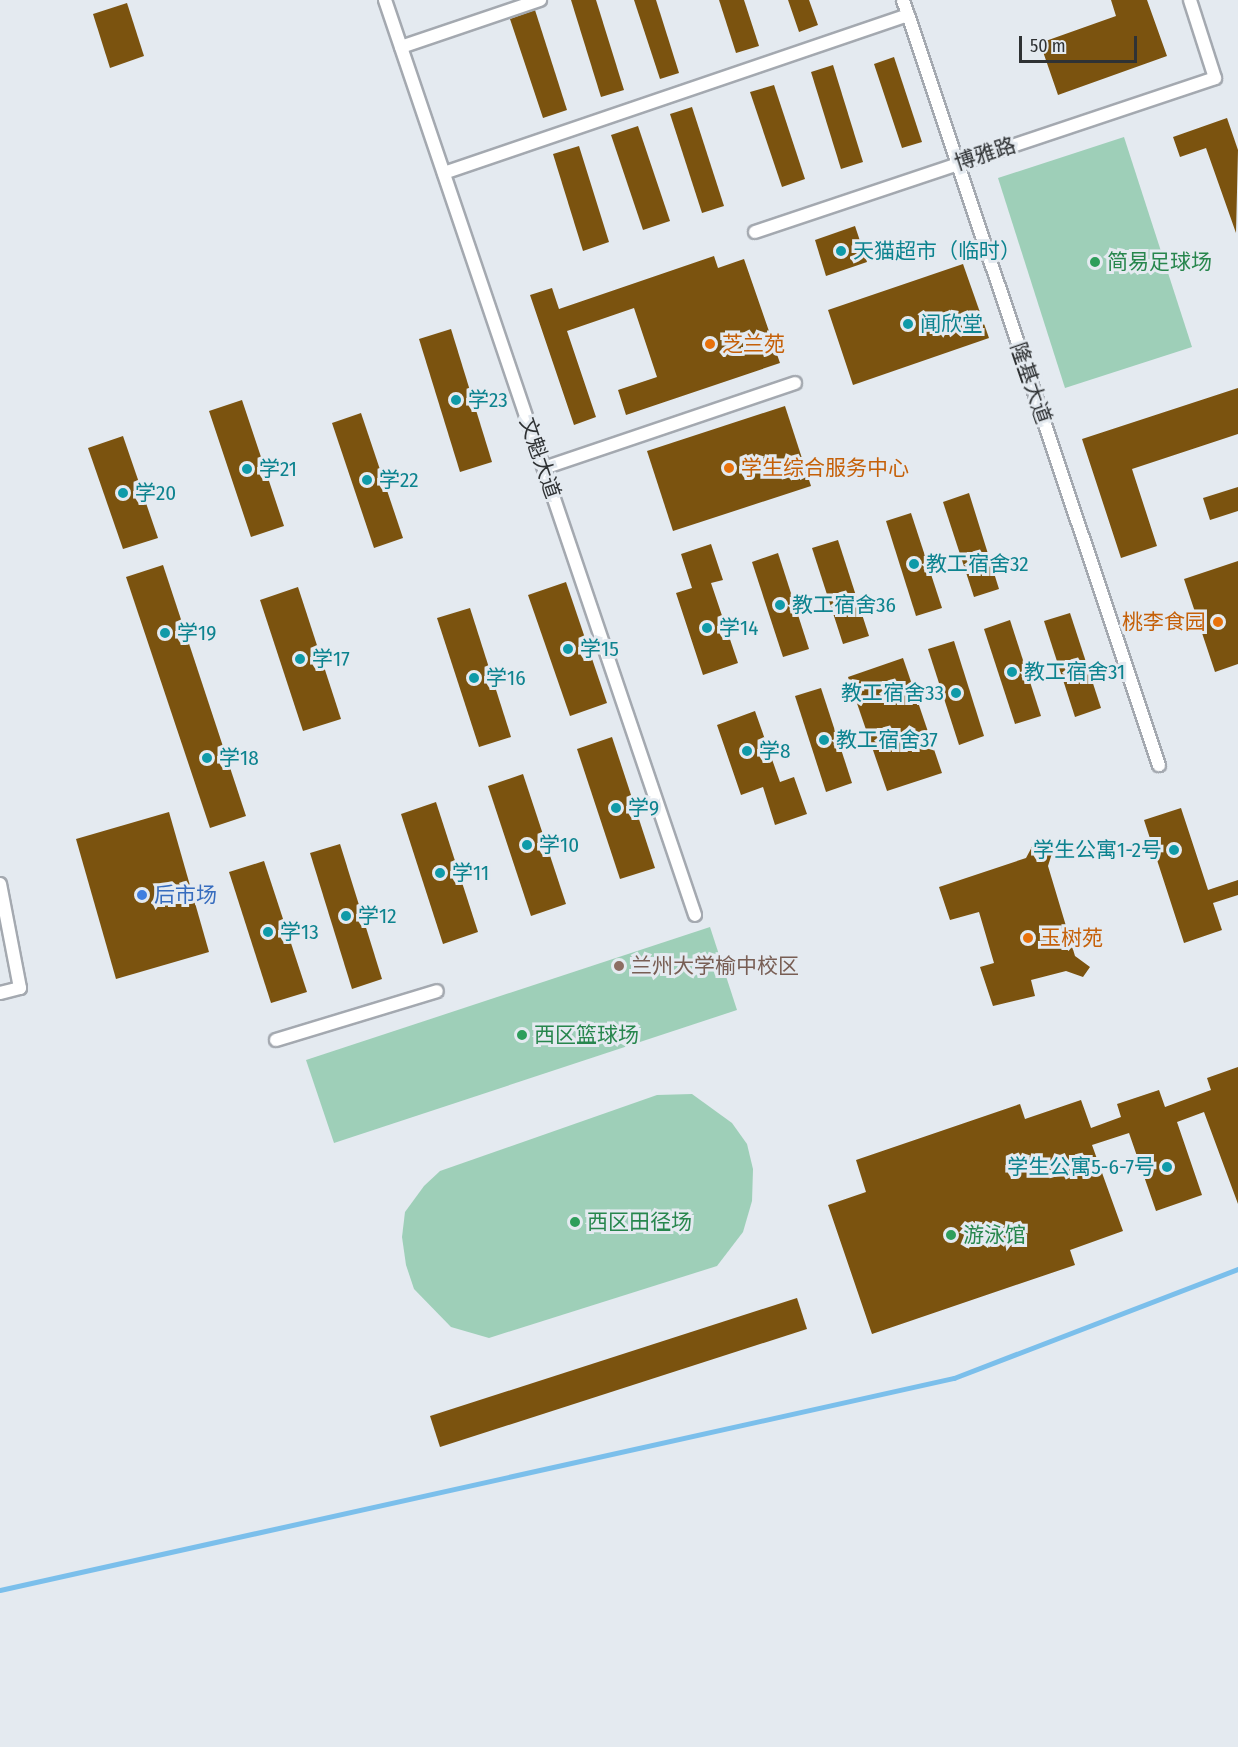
<!DOCTYPE html>
<meta charset="utf-8">
<style>
body{margin:0}
#map{position:relative;width:1238px;height:1747px;overflow:hidden;background:#e4eaf0;font-family:"Fira Sans Condensed","Noto Sans SC",sans-serif}
div>[style]{position:absolute}
.green>*{inset:0;background:#9ecfb8}
.stream>*{height:4.5px;margin:-2.25px;padding:0 2.25px;transform-origin:2.25px;border-radius:2.25px;background:#7bbfeb}
.building>*{inset:0;background:#7b530f}
.roads{filter:drop-shadow(2px 0 #a4a9b0) drop-shadow(-2px 0 #a4a9b0) drop-shadow(0 2px #a4a9b0) drop-shadow(0 -2px #a4a9b0)}
.street>*{height:12px;margin:-6px;padding:0 6px;transform-origin:6px;border-radius:6px;background:#fff}
.dots>*{width:16px;height:16px;translate:-50% -50%;box-sizing:border-box;border:3px solid #e4eaf0;border-radius:50%}
span{translate:-50% -50%;white-space:nowrap;text-align:center;line-height:1.15;-webkit-text-stroke:6px #e4eaf0;paint-order:stroke}
.street-label{font-size:21px;color:#2f3234}
.culture-label{font-size:21px;color:#0d838f}
.left{translate:0 -50%;text-align:left}
.right{translate:-100% -50%;text-align:right}
.leisure-label{font-size:21px;color:#27864d}
.food-label{font-size:21px;color:#c56008}
.shop-label{font-size:21px;color:#366cbe}
.education-label{font-size:21px;color:#785e54}
.scale{position:absolute;left:1019px;top:36px;width:118px;height:27px;box-sizing:border-box;border:3px solid #2f3234;border-top:0;padding-left:8px;font-size:18px;line-height:21px;white-space:nowrap;color:#2f3234;-webkit-text-stroke:4px #e4eaf0;paint-order:stroke}
</style>
<div id="map">
<div class="green">
<i style="clip-path:polygon(1124px 137px,1192px 347px,1065px 388px,998px 178px)"></i>
<i style="clip-path:polygon(710px 927px,737px 1010px,334px 1143px,306px 1060px)"></i>
<i style="clip-path:polygon(692px 1094px,732px 1123px,747px 1144px,753px 1169px,752px 1201px,743px 1232px,717px 1266px,489px 1338px,451px 1327px,414px 1289px,406px 1265px,402px 1237px,405px 1212px,424px 1186px,440px 1171px,657px 1095px)"></i>
</div>
<div class="stream">
<i style="left:0;top:1590px;width:977px;rotate:-12.53deg"></i>
<i style="left:954px;top:1378px;width:304px;rotate:-21deg"></i>
</div>
<div class="building">
<i style="clip-path:polygon(571px 0,596px 0,624px 90px,601px 97px)"></i>
<i style="clip-path:polygon(634px 0,656px 0,679px 73px,660px 79px)"></i>
<i style="clip-path:polygon(719px 0,744px 0,759px 46px,736px 53px)"></i>
<i style="clip-path:polygon(788px 0,809px 0,818px 25px,799px 32px)"></i>
<i style="clip-path:polygon(1111px 0,1147px 0,1167px 56px,1058px 95px,1040px 43px,1116px 16px)"></i>
<i style="clip-path:polygon(127px 3px,144px 56px,110px 68px,93px 14px)"></i>
<i style="clip-path:polygon(535px 10px,567px 110px,543px 118px,510px 19px)"></i>
<i style="clip-path:polygon(894px 57px,922px 142px,902px 148px,874px 64px)"></i>
<i style="clip-path:polygon(833px 65px,863px 162px,841px 169px,811px 72px)"></i>
<i style="clip-path:polygon(774px 85px,805px 179px,782px 187px,750px 92px)"></i>
<i style="clip-path:polygon(692px 107px,724px 206px,702px 213px,670px 114px)"></i>
<i style="clip-path:polygon(1227px 118px,1238px 150px,1236px 233px,1206px 148px,1180px 157px,1173px 137px)"></i>
<i style="clip-path:polygon(638px 126px,670px 221px,643px 230px,611px 135px)"></i>
<i style="clip-path:polygon(579px 146px,609px 242px,583px 251px,553px 154px)"></i>
<i style="clip-path:polygon(855px 226px,867px 262px,826px 276px,815px 240px)"></i>
<i style="clip-path:polygon(714px 256px,718px 268px,744px 259px,780px 363px,626px 415px,618px 390px,657px 377px,634px 308px,567px 331px,596px 417px,574px 425px,530px 295px,552px 288px,559px 309px)"></i>
<i style="clip-path:polygon(963px 264px,989px 338px,853px 385px,828px 310px)"></i>
<i style="clip-path:polygon(451px 329px,492px 462px,460px 472px,419px 339px)"></i>
<i style="clip-path:polygon(1238px 388px,1238px 434px,1132px 469px,1157px 546px,1121px 558px,1082px 439px)"></i>
<i style="clip-path:polygon(242px 400px,284px 526px,251px 537px,209px 411px)"></i>
<i style="clip-path:polygon(785px 406px,811px 486px,673px 531px,647px 451px)"></i>
<i style="clip-path:polygon(361px 413px,403px 538px,374px 548px,332px 423px)"></i>
<i style="clip-path:polygon(123px 436px,158px 538px,123px 549px,88px 448px)"></i>
<i style="clip-path:polygon(1238px 487px,1238px 511px,1210px 520px,1203px 498px)"></i>
<i style="clip-path:polygon(969px 493px,999px 589px,974px 597px,943px 502px)"></i>
<i style="clip-path:polygon(911px 513px,942px 608px,916px 616px,886px 521px)"></i>
<i style="clip-path:polygon(838px 540px,869px 636px,843px 644px,812px 548px)"></i>
<i style="clip-path:polygon(711px 544px,723px 580px,711px 583px,738px 663px,703px 675px,676px 593px,692px 588px,681px 554px)"></i>
<i style="clip-path:polygon(778px 553px,809px 649px,783px 657px,752px 562px)"></i>
<i style="clip-path:polygon(1238px 561px,1238px 664px,1215px 672px,1184px 579px)"></i>
<i style="clip-path:polygon(163px 565px,246px 816px,210px 828px,126px 577px)"></i>
<i style="clip-path:polygon(566px 582px,607px 703px,570px 716px,528px 595px)"></i>
<i style="clip-path:polygon(298px 587px,341px 719px,303px 731px,260px 600px)"></i>
<i style="clip-path:polygon(470px 608px,511px 737px,479px 747px,437px 618px)"></i>
<i style="clip-path:polygon(1070px 613px,1101px 708px,1075px 717px,1044px 621px)"></i>
<i style="clip-path:polygon(1010px 620px,1041px 716px,1015px 724px,984px 629px)"></i>
<i style="clip-path:polygon(954px 641px,984px 736px,959px 745px,928px 649px)"></i>
<i style="clip-path:polygon(903px 658px,942px 773px,887px 791px,848px 677px)"></i>
<i style="clip-path:polygon(821px 688px,852px 783px,826px 792px,795px 696px)"></i>
<i style="clip-path:polygon(755px 711px,780px 782px,794px 777px,807px 814px,775px 825px,763px 787px,741px 795px,717px 725px)"></i>
<i style="clip-path:polygon(612px 737px,655px 868px,620px 879px,577px 749px)"></i>
<i style="clip-path:polygon(523px 774px,566px 904px,531px 916px,488px 786px)"></i>
<i style="clip-path:polygon(436px 802px,478px 932px,443px 944px,401px 814px)"></i>
<i style="clip-path:polygon(1181px 808px,1208px 890px,1238px 880px,1238px 895px,1213px 903px,1222px 930px,1184px 943px,1144px 820px)"></i>
<i style="clip-path:polygon(169px 812px,209px 952px,116px 979px,76px 839px)"></i>
<i style="clip-path:polygon(1034px 843px,1054px 847px,1048px 866px,1075px 956px,1090px 967px,1083px 977px,1066px 971px,1031px 980px,1035px 996px,993px 1006px,980px 967px,994px 963px,979px 912px,950px 920px,939px 887px,1026px 858px)"></i>
<i style="clip-path:polygon(340px 844px,382px 979px,352px 989px,310px 853px)"></i>
<i style="clip-path:polygon(264px 861px,307px 992px,271px 1003px,229px 872px)"></i>
<i style="clip-path:polygon(1238px 1067px,1238px 1204px,1204px 1112px,1177px 1122px,1202px 1195px,1156px 1211px,1129px 1133px,1092px 1145px,1123px 1231px,1070px 1250px,1075px 1265px,872px 1334px,828px 1205px,866px 1192px,856px 1160px,1020px 1104px,1025px 1119px,1081px 1100px,1091px 1128px,1121px 1117px,1117px 1104px,1159px 1090px,1165px 1107px,1211px 1090px,1207px 1078px)"></i>
<i style="clip-path:polygon(797px 1298px,807px 1329px,440px 1447px,430px 1416px)"></i>
</div>
<div class="roads">
<div class="street">
<i style="left:385px;top:0;width:966px;rotate:71.28deg"></i>
<i style="left:903px;top:0;width:807px;rotate:71.5deg"></i>
<i style="left:401px;top:47px;width:147px;rotate:-18.7deg"></i>
<i style="left:444px;top:173px;width:490px;rotate:-18.8deg"></i>
<i style="left:755px;top:232px;width:485px;rotate:-18.5deg"></i>
<i style="left:1215px;top:78px;width:82px;rotate:-107.8deg"></i>
<i style="left:544px;top:468px;width:265px;rotate:-18.7deg"></i>
<i style="left:0;top:884px;width:106px;rotate:79.1deg"></i>
<i style="left:20px;top:988px;width:21px;rotate:166deg"></i>
<i style="left:276px;top:1040px;width:168px;rotate:-16.9deg"></i>
</div>
</div>
<div class="dots">
<i style="left:841px;top:251px;background:#0f9aa8"></i>
<i style="left:1095px;top:262px;background:#2e9e5b"></i>
<i style="left:908px;top:324px;background:#0f9aa8"></i>
<i style="left:710px;top:344px;background:#e8710a"></i>
<i style="left:456px;top:400px;background:#0f9aa8"></i>
<i style="left:729px;top:468px;background:#e8710a"></i>
<i style="left:247px;top:469px;background:#0f9aa8"></i>
<i style="left:367px;top:480px;background:#0f9aa8"></i>
<i style="left:123px;top:493px;background:#0f9aa8"></i>
<i style="left:914px;top:564px;background:#0f9aa8"></i>
<i style="left:780px;top:605px;background:#0f9aa8"></i>
<i style="left:1218px;top:622px;background:#e8710a"></i>
<i style="left:707px;top:628px;background:#0f9aa8"></i>
<i style="left:165px;top:633px;background:#0f9aa8"></i>
<i style="left:568px;top:649px;background:#0f9aa8"></i>
<i style="left:300px;top:659px;background:#0f9aa8"></i>
<i style="left:1012px;top:672px;background:#0f9aa8"></i>
<i style="left:474px;top:678px;background:#0f9aa8"></i>
<i style="left:956px;top:693px;background:#0f9aa8"></i>
<i style="left:824px;top:740px;background:#0f9aa8"></i>
<i style="left:747px;top:751px;background:#0f9aa8"></i>
<i style="left:207px;top:758px;background:#0f9aa8"></i>
<i style="left:616px;top:808px;background:#0f9aa8"></i>
<i style="left:527px;top:845px;background:#0f9aa8"></i>
<i style="left:1174px;top:850px;background:#0f9aa8"></i>
<i style="left:440px;top:873px;background:#0f9aa8"></i>
<i style="left:142px;top:895px;background:#3f7fe0"></i>
<i style="left:346px;top:916px;background:#0f9aa8"></i>
<i style="left:268px;top:932px;background:#0f9aa8"></i>
<i style="left:1028px;top:938px;background:#e8710a"></i>
<i style="left:619px;top:966px;background:#8d6e63"></i>
<i style="left:522px;top:1035px;background:#2e9e5b"></i>
<i style="left:1167px;top:1167px;background:#0f9aa8"></i>
<i style="left:575px;top:1222px;background:#2e9e5b"></i>
<i style="left:951px;top:1235px;background:#2e9e5b"></i>
</div>
<div class="street-label">
<span style="left:985px;top:154px;rotate:-18deg">博雅路</span>
<span style="left:1031px;top:383px;rotate:71deg">隆基大道</span>
<span style="left:540px;top:458px;rotate:71deg">文魁大道</span>
</div>
<div class="culture-label">
<span class="left" style="left:853px;top:251px">天猫超市（临时）</span>
<span class="left" style="left:920px;top:324px">闻欣堂</span>
<span class="left" style="left:468px;top:400px">学23</span>
<span class="left" style="left:259px;top:469px">学21</span>
<span class="left" style="left:379px;top:480px">学22</span>
<span class="left" style="left:135px;top:493px">学20</span>
<span class="left" style="left:926px;top:564px">教工宿舍32</span>
<span class="left" style="left:792px;top:605px">教工宿舍36</span>
<span class="left" style="left:719px;top:628px">学14</span>
<span class="left" style="left:177px;top:633px">学19</span>
<span class="left" style="left:580px;top:649px">学15</span>
<span class="left" style="left:312px;top:659px">学17</span>
<span class="left" style="left:1024px;top:672px">教工宿舍31</span>
<span class="left" style="left:486px;top:678px">学16</span>
<span class="right" style="left:944px;top:693px">教工宿舍33</span>
<span class="left" style="left:836px;top:740px">教工宿舍37</span>
<span class="left" style="left:759px;top:751px">学8</span>
<span class="left" style="left:219px;top:758px">学18</span>
<span class="left" style="left:628px;top:808px">学9</span>
<span class="left" style="left:539px;top:845px">学10</span>
<span class="right" style="left:1162px;top:850px">学生公寓1-2号</span>
<span class="left" style="left:452px;top:873px">学11</span>
<span class="left" style="left:358px;top:916px">学12</span>
<span class="left" style="left:280px;top:932px">学13</span>
<span class="right" style="left:1155px;top:1167px">学生公寓5-6-7号</span>
</div>
<div class="leisure-label">
<span class="left" style="left:1107px;top:262px">简易足球场</span>
<span class="left" style="left:534px;top:1035px">西区篮球场</span>
<span class="left" style="left:587px;top:1222px">西区田径场</span>
<span class="left" style="left:963px;top:1235px">游泳馆</span>
</div>
<div class="food-label">
<span class="left" style="left:722px;top:344px">芝兰苑</span>
<span class="left" style="left:741px;top:468px">学生综合服务中心</span>
<span class="right" style="left:1206px;top:622px">桃李食园</span>
<span class="left" style="left:1040px;top:938px">玉树苑</span>
</div>
<div class="shop-label">
<span class="left" style="left:154px;top:895px">后市场</span>
</div>
<div class="education-label">
<span class="left" style="left:631px;top:966px">兰州大学榆中校区</span>
</div>
<div class="scale">50 m</div>
</div>
